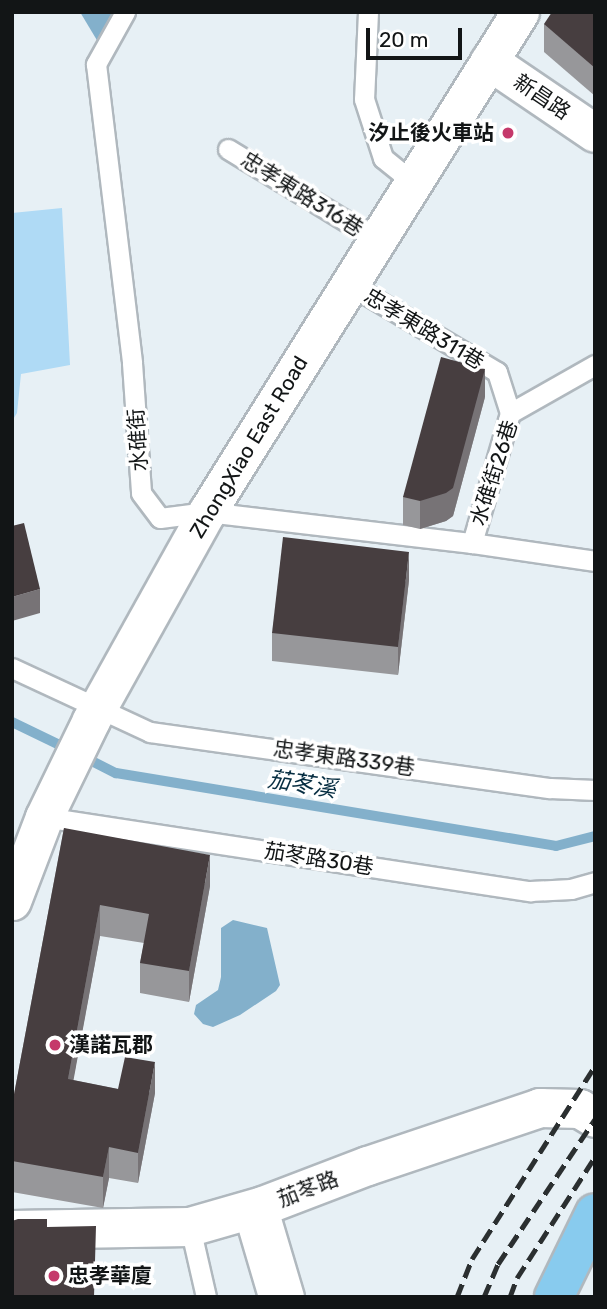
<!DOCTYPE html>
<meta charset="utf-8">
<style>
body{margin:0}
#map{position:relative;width:607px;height:1309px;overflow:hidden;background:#e7f0f5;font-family:Rubik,"Noto Sans TC",sans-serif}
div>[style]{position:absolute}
.green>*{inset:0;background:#afdaf5}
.water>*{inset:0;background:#83b0cb}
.stream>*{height:10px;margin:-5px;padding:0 5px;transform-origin:5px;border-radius:5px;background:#83b0cb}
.roads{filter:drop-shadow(2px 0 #b0b8be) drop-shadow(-2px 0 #b0b8be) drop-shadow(0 2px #b0b8be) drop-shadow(0 -2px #b0b8be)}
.service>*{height:19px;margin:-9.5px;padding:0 9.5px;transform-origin:9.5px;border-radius:9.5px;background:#fff}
.pedestrian>*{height:28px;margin:-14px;padding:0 14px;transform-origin:14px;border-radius:14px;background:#fff}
.minor>*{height:37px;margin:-18.5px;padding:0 18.5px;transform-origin:18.5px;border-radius:18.5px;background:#fff}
.tertiary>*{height:38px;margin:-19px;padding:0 19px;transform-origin:19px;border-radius:19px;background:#fff}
.primary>*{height:38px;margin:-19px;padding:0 19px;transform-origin:19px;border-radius:19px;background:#88cbee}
.rail>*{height:5px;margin-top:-2.5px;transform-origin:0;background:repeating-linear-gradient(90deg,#2b2f30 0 14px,transparent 0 21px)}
.wall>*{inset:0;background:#97979a}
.shaded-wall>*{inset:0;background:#777376}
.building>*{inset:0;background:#473e40}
.dots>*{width:19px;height:19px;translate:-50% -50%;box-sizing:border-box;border:4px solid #fff;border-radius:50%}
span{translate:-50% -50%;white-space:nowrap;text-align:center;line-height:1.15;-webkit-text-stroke:7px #fff;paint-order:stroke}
.street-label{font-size:21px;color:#121516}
.poi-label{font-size:21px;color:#121516;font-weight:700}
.right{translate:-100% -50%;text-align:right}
.left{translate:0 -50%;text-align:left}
.water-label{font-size:23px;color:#062d41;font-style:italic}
.frame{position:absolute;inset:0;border:14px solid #121516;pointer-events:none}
.scale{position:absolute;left:366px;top:28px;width:96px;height:32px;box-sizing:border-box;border:4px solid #121516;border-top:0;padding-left:9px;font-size:21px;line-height:24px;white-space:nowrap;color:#121516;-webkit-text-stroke:5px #fff;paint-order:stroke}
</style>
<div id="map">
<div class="green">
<i style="clip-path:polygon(62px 208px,70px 365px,21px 374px,17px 413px,12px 421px,12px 213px)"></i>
</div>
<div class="water">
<i style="clip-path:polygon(80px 12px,115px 12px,98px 42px)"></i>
<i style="clip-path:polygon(233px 920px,267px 928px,280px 985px,276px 991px,240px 1015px,213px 1027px,203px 1024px,194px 1014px,196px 1005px,218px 990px,221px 977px,221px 928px)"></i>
</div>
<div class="stream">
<i style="left:12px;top:722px;width:62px;rotate:25.7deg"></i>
<i style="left:82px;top:756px;width:38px;rotate:27deg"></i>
<i style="left:116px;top:773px;width:446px;rotate:9.4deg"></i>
<i style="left:556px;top:846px;width:40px;rotate:-14.4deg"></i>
</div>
<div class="roads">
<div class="service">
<i style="left:125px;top:12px;width:60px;rotate:119.1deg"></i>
<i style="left:96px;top:64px;width:301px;rotate:83.1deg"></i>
<i style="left:132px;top:363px;width:130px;rotate:86deg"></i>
<i style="left:141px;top:493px;width:31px;rotate:53deg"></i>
<i style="left:160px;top:518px;width:47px;rotate:-7.3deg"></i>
<i style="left:207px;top:512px;width:267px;rotate:6.7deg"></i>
<i style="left:472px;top:543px;width:124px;rotate:8.3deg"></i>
<i style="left:368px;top:12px;width:87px;rotate:92.6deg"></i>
<i style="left:364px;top:99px;width:62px;rotate:72.1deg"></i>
<i style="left:383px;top:158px;width:38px;rotate:39deg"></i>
<i style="left:228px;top:149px;width:175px;rotate:31.4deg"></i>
<i style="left:349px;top:284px;width:172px;rotate:30.7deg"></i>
<i style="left:497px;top:372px;width:43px;rotate:72.4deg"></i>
<i style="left:472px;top:543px;width:135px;rotate:-73.7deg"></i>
<i style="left:510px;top:413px;width:98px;rotate:-29.5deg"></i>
<i style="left:12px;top:668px;width:152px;rotate:24.9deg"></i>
<i style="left:150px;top:732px;width:404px;rotate:8deg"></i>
<i style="left:550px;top:788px;width:45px;rotate:2.5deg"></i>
<i style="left:44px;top:817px;width:492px;rotate:8.7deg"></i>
<i style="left:530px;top:891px;width:41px;rotate:-2.8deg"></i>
<i style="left:571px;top:889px;width:25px;rotate:-16deg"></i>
<i style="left:243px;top:1212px;width:89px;rotate:73.6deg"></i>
<i style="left:190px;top:1227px;width:72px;rotate:77.1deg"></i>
</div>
<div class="pedestrian">
<i style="left:263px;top:1206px;width:95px;rotate:73.5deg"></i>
</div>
<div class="minor">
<i style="left:489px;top:61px;width:128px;rotate:34.2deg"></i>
<i style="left:12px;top:901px;width:90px;rotate:-69.1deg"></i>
<i style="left:44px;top:817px;width:108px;rotate:-64.1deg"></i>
<i style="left:91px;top:720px;width:238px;rotate:-60.9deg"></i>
<i style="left:207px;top:512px;width:590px;rotate:-57.95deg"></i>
</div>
<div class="tertiary">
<i style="left:12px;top:1230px;width:178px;rotate:-1deg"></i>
<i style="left:190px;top:1227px;width:76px;rotate:-16deg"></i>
<i style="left:263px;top:1206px;width:112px;rotate:-20.9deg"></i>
<i style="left:368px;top:1166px;width:182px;rotate:-18.6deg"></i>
<i style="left:540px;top:1108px;width:40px;rotate:1.4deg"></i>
<i style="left:580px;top:1109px;width:17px;rotate:31deg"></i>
</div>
<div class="primary">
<i style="left:554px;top:1297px;width:93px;rotate:-64deg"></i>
</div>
</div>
<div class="rail">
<i style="left:457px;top:1297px;width:41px;rotate:-68.5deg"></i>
<i style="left:472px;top:1259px;width:229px;rotate:-57.5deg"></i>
<i style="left:484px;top:1297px;width:36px;rotate:-67deg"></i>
<i style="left:498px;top:1264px;width:174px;rotate:-56.2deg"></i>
<i style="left:510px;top:1297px;width:20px;rotate:-70deg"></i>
<i style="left:517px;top:1278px;width:144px;rotate:-57.2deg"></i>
</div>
<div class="wall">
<i style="clip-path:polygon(595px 12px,595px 96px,544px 52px,544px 24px)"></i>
<i style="clip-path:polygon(485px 397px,453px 516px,446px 521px,420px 529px,403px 525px,403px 497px)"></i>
<i style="clip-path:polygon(409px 580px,398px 675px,272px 661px,272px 633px)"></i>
<i style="clip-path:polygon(64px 828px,210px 886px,189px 1002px,140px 993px,140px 963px,144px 943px,100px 936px,73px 1080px,118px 1089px,155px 1093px,138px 1183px,109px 1178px,103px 1208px,12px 1192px,12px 1105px)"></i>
</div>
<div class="shaded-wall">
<i style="clip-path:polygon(485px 369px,485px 397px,453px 516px,446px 521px,420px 529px,420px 501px)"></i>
<i style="clip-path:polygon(409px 552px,409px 580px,398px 675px,398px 647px)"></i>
<i style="clip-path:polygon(40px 589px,40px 613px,12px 621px,12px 597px)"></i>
<i style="clip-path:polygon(210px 855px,210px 886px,189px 1002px,189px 971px)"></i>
<i style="clip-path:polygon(100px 905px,100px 936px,68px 1110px,68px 1079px)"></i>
<i style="clip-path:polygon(155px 1062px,155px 1093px,138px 1183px,138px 1153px)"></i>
<i style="clip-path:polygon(109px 1147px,109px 1178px,103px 1208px,103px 1177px)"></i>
</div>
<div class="building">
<i style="clip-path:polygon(552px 12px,595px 12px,595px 68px,544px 24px)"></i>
<i style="clip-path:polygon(441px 357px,485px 369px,453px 488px,446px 493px,420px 501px,403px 497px)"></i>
<i style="clip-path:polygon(24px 523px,40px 589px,12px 597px,12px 526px)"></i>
<i style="clip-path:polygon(283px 537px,409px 552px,398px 647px,272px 633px)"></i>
<i style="clip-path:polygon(64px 828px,210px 855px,189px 971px,140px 963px,149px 914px,100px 905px,68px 1079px,118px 1089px,125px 1057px,155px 1062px,138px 1153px,109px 1147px,103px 1177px,12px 1161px,12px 1105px)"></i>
<i style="clip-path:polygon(18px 1219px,47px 1219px,47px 1227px,96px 1226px,94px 1297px,12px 1297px,12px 1221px)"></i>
</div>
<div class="dots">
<i style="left:508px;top:133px;background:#c5396b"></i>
<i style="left:55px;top:1045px;background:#c5396b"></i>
<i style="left:54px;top:1276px;background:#c5396b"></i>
</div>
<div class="street-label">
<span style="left:542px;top:97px;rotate:34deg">新昌路</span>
<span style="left:302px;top:194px;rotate:32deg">忠孝東路316巷</span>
<span style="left:424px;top:329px;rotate:31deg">忠孝東路311巷</span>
<span style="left:138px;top:440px;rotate:-94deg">水碓街</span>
<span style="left:249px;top:447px;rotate:-59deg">ZhongXiao East Road</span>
<span style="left:494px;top:473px;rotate:-72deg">水碓街26巷</span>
<span style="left:344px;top:758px;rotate:8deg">忠孝東路339巷</span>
<span style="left:319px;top:859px;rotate:9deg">茄苳路30巷</span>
<span style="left:308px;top:1189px;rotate:-21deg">茄苳路</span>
</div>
<div class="poi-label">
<span class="right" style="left:494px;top:133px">汐止後火車站</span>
<span class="left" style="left:69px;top:1045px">漢諾瓦郡</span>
<span class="left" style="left:68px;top:1276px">忠孝華廈</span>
</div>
<div class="water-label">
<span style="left:302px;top:784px;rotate:9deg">茄苳溪</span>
</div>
<div class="frame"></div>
<div class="scale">20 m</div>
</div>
